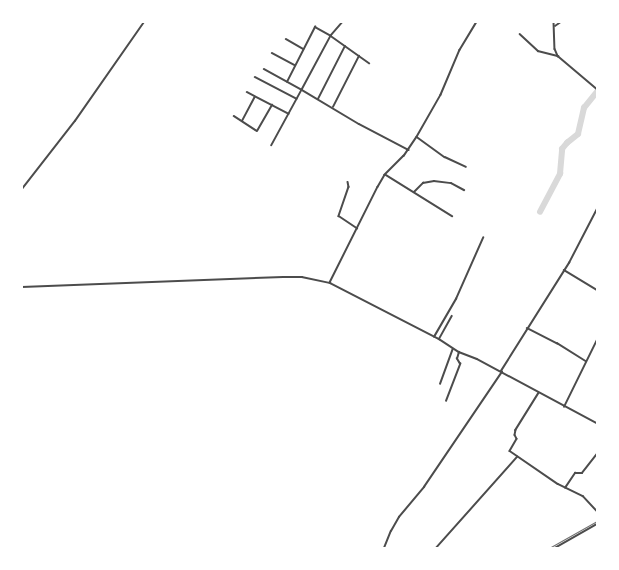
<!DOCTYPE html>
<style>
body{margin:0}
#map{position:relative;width:619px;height:570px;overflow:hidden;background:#fff;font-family:"IBM Plex Sans",sans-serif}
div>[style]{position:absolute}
.river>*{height:5.5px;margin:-2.75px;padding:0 2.75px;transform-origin:2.75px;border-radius:2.75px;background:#d9d9d9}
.minor>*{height:1.5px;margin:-0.75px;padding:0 0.75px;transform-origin:0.75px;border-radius:0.75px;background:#4c4c4c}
.rail>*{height:1px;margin:-0.5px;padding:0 0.5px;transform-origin:0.5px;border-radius:0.5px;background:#707070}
span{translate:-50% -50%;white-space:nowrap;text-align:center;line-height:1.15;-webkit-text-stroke:3px #fff;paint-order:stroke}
.frame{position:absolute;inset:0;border:23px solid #fff;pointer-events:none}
</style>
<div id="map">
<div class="river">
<i style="left:540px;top:212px;width:43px;rotate:-62.2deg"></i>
<i style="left:560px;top:174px;width:25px;rotate:-85deg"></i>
<i style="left:562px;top:149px;width:8px;rotate:-50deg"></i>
<i style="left:567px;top:143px;width:14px;rotate:-39deg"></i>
<i style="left:578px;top:134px;width:27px;rotate:-77deg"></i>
<i style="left:584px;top:108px;width:21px;rotate:-51deg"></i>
</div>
<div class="minor">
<i style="left:343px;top:22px;width:18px;rotate:131deg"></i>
<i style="left:331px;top:36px;width:61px;rotate:118.2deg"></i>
<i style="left:302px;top:90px;width:66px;rotate:30.8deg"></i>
<i style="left:359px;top:124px;width:56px;rotate:27.5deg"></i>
<i style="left:477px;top:22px;width:33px;rotate:121deg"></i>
<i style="left:460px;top:50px;width:49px;rotate:112.9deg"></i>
<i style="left:441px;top:95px;width:48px;rotate:119.7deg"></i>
<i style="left:417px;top:137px;width:23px;rotate:124deg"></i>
<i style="left:404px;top:156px;width:27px;rotate:135deg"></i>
<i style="left:385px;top:175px;width:14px;rotate:120deg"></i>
<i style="left:378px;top:187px;width:107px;rotate:116.6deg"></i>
<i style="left:330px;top:283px;width:123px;rotate:27.2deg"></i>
<i style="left:439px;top:339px;width:24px;rotate:33deg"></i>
<i style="left:459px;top:352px;width:19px;rotate:21deg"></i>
<i style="left:477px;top:359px;width:136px;rotate:28.1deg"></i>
<i style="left:554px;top:22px;width:27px;rotate:88deg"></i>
<i style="left:555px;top:49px;width:8px;rotate:67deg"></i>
<i style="left:558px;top:56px;width:51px;rotate:40.2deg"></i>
<i style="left:555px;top:26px;width:7px;rotate:-34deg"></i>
<i style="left:520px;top:34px;width:25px;rotate:43deg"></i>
<i style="left:538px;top:51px;width:21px;rotate:14deg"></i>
<i style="left:286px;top:39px;width:20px;rotate:30deg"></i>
<i style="left:272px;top:53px;width:26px;rotate:28deg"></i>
<i style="left:264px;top:69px;width:43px;rotate:28.9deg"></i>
<i style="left:302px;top:90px;width:63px;rotate:118.6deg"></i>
<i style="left:255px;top:77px;width:47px;rotate:27.6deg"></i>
<i style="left:287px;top:82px;width:62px;rotate:-63deg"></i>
<i style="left:315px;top:27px;width:18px;rotate:29deg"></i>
<i style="left:331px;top:36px;width:47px;rotate:35.4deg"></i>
<i style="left:247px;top:92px;width:47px;rotate:27.6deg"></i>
<i style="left:318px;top:99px;width:59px;rotate:-63deg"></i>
<i style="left:333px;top:107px;width:57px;rotate:-63deg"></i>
<i style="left:234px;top:116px;width:27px;rotate:33deg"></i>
<i style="left:257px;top:131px;width:30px;rotate:-60deg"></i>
<i style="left:242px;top:121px;width:27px;rotate:-62deg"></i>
<i style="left:417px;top:137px;width:34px;rotate:36deg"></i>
<i style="left:445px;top:157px;width:23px;rotate:25deg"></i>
<i style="left:386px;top:175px;width:78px;rotate:31.8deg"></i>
<i style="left:348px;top:182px;width:5px;rotate:79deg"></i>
<i style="left:349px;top:187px;width:31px;rotate:109deg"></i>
<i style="left:339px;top:216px;width:22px;rotate:34deg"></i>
<i style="left:22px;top:189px;width:86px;rotate:-52.1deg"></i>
<i style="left:75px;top:121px;width:121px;rotate:-55.1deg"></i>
<i style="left:414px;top:192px;width:13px;rotate:-45deg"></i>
<i style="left:423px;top:183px;width:11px;rotate:-10deg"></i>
<i style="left:434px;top:181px;width:17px;rotate:7deg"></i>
<i style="left:451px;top:183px;width:15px;rotate:28deg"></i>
<i style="left:564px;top:270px;width:39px;rotate:31deg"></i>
<i style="left:22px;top:287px;width:261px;rotate:-2.2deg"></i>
<i style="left:283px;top:277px;width:19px"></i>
<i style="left:302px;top:277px;width:29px;rotate:12deg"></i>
<i style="left:527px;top:328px;width:34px;rotate:27deg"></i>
<i style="left:557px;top:343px;width:34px;rotate:32deg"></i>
<i style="left:434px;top:337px;width:44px;rotate:-59.9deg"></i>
<i style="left:456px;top:299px;width:67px;rotate:-66.1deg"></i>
<i style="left:439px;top:339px;width:26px;rotate:-61deg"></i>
<i style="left:501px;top:371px;width:128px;rotate:-57.8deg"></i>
<i style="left:569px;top:263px;width:61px;rotate:-62.6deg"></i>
<i style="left:440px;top:384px;width:37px;rotate:-70deg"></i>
<i style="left:539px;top:393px;width:44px;rotate:121.9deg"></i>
<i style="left:516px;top:430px;width:5px;rotate:101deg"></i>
<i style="left:515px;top:435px;width:4px;rotate:63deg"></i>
<i style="left:517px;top:439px;width:14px;rotate:120deg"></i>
<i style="left:510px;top:451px;width:58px;rotate:34.5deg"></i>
<i style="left:558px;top:484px;width:28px;rotate:26deg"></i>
<i style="left:583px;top:496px;width:21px;rotate:47deg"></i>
<i style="left:446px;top:401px;width:40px;rotate:-69deg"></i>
<i style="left:460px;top:364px;width:6px;rotate:-121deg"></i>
<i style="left:457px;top:359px;width:7px;rotate:-74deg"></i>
<i style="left:564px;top:407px;width:75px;rotate:-63.8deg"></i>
<i style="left:565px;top:488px;width:18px;rotate:-56deg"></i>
<i style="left:575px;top:473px;width:7px"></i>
<i style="left:582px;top:473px;width:24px;rotate:-52deg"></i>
<i style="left:384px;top:548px;width:18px;rotate:-68deg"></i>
<i style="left:391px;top:531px;width:16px;rotate:-60deg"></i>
<i style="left:399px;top:517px;width:39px;rotate:-50deg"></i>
<i style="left:424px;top:487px;width:139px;rotate:-55.9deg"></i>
<i style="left:436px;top:548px;width:122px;rotate:-48.3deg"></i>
<i style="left:555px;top:548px;width:48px;rotate:-29.7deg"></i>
</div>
<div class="rail">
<i style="left:549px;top:548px;width:55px;rotate:-29.4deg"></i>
</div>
<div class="frame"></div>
</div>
